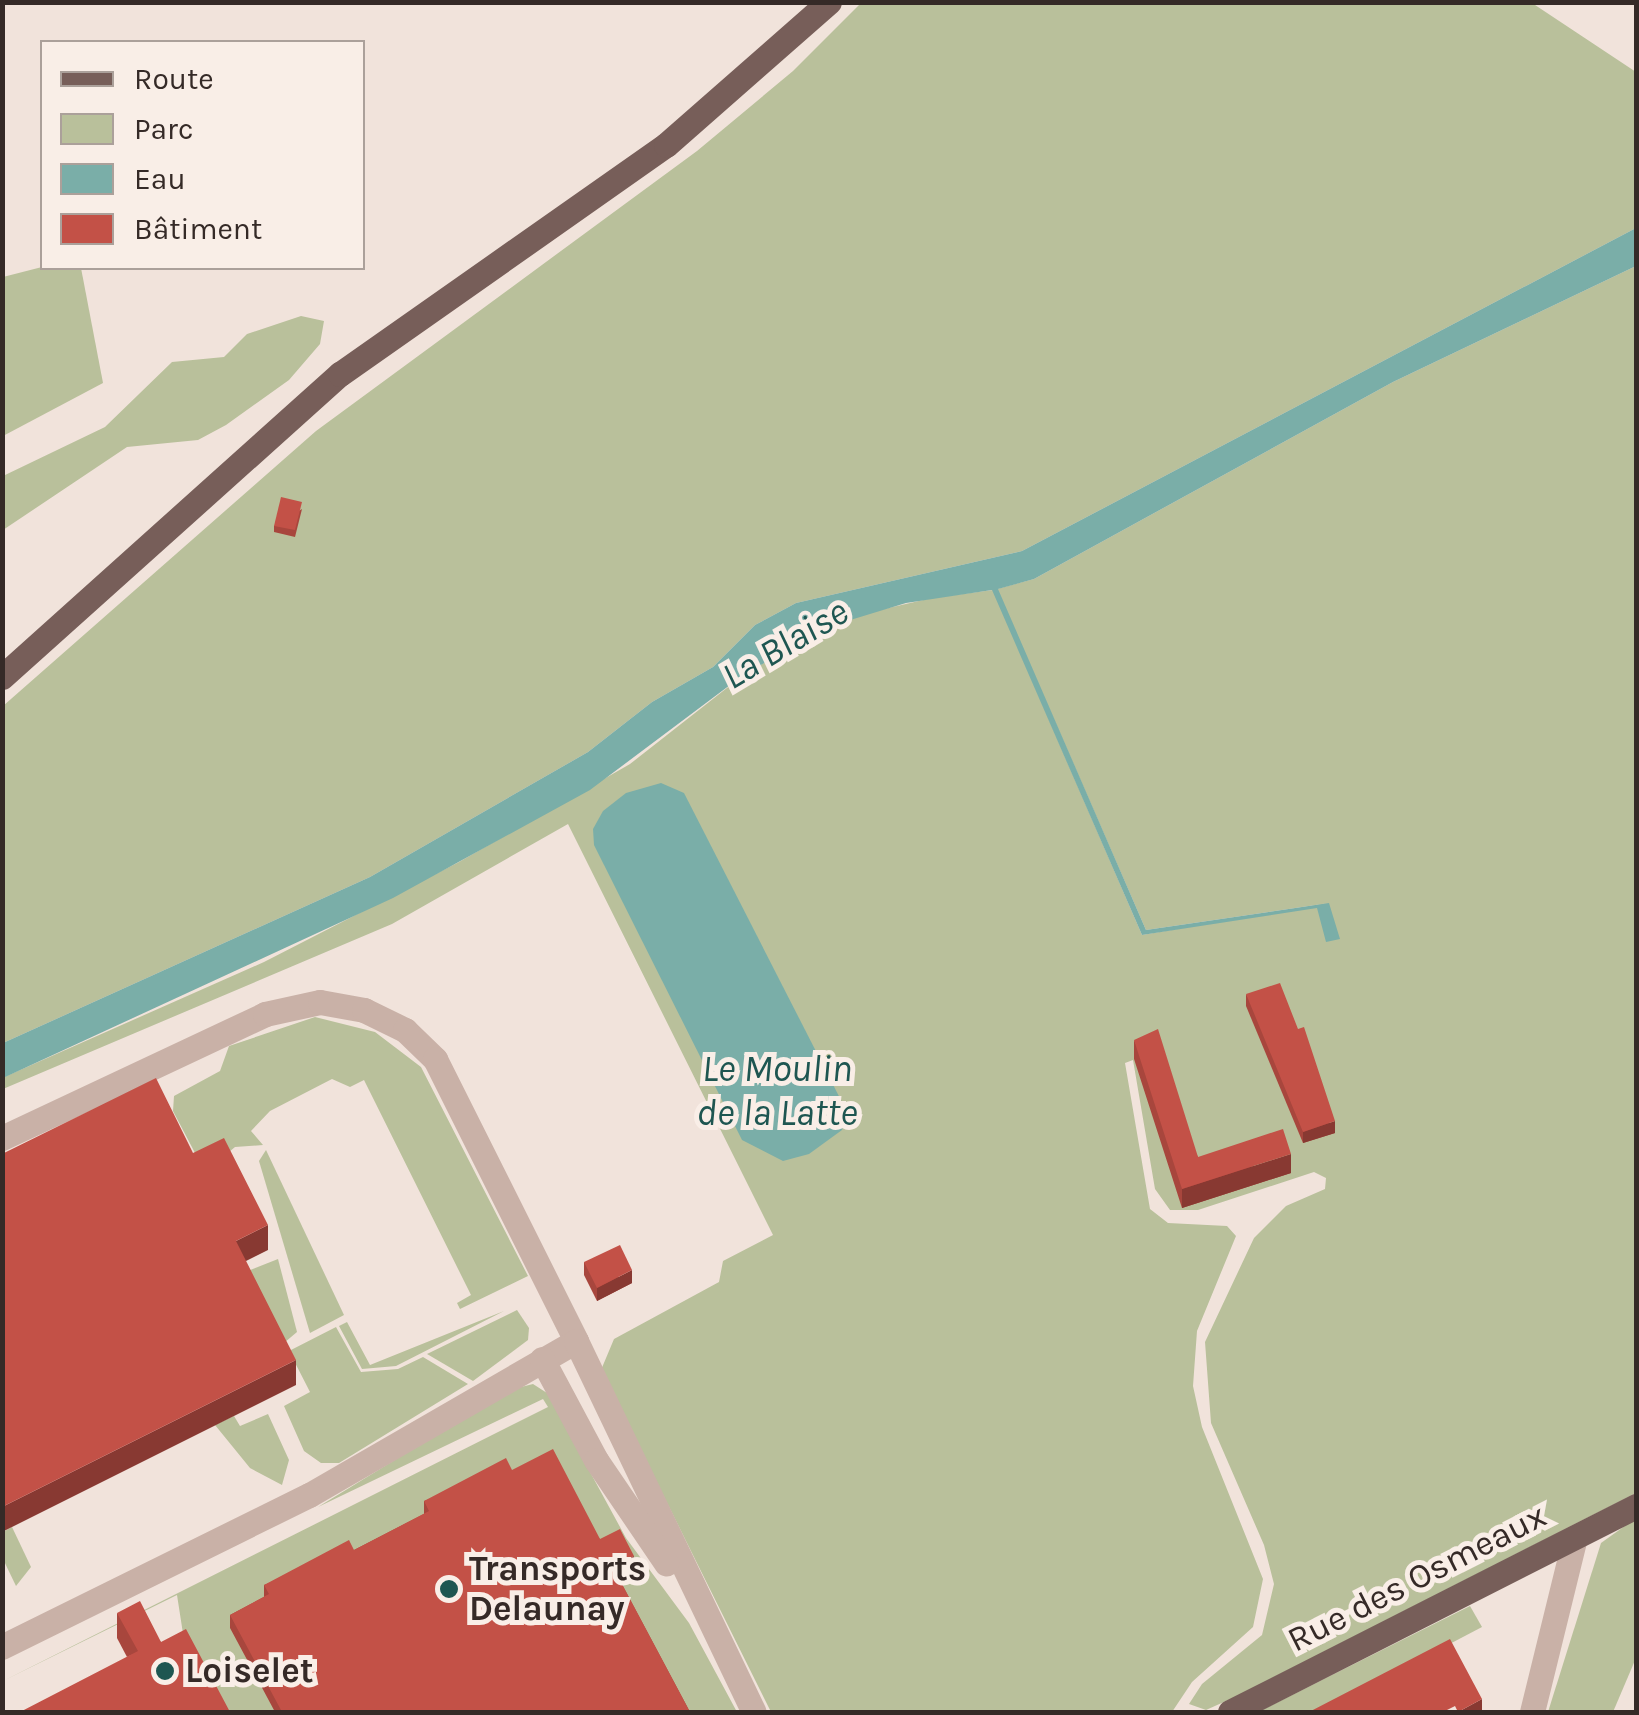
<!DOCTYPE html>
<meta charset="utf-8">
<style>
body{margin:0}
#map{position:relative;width:1639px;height:1715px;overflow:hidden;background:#f1e3db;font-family:Karla,sans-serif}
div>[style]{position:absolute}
.green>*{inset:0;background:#b9c09b}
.water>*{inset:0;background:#7aaea8}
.minor>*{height:25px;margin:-12.5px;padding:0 12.5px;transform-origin:12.5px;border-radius:12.5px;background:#c9b1a7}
.major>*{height:25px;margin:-12.5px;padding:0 12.5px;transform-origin:12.5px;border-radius:12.5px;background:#775e59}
.wall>*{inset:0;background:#a8463d}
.shaded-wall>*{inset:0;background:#883932}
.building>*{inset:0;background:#c35147}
.dots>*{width:28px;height:28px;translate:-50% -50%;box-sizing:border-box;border:5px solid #f9eee7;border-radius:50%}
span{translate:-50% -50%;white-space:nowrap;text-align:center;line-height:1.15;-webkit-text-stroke:10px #f9eee7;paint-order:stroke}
.poi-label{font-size:35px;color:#352a27;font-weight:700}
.left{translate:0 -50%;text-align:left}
.street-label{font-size:35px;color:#352a27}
.water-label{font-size:38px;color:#1e5651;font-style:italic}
.frame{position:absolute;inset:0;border:5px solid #352a27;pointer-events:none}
.legend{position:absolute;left:40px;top:40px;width:325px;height:230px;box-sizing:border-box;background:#f9eee7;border:2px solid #aba09a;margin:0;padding:12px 18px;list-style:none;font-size:30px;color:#352a27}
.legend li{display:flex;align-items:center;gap:20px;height:50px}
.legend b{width:50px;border:2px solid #aba09a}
</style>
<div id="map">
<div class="green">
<i style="clip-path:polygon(861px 3px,1532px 3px,1636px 72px,1636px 228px,1022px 551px,796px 603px,755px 625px,713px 667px,652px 702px,588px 752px,370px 877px,3px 1043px,3px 706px,316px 431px,697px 151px,793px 71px)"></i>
<i style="clip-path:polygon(1636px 266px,1636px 1493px,1235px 1697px,1206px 1710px,1189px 1704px,1202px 1684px,1262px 1635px,1274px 1584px,1264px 1545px,1211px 1423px,1205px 1342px,1254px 1238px,1286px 1206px,1325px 1189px,1326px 1178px,1314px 1172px,1198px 1210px,1170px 1210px,1155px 1189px,1133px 1060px,1125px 1063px,1150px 1209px,1168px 1223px,1227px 1226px,1236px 1236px,1197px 1331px,1193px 1386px,1202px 1427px,1263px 1579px,1253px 1627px,1192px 1682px,1172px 1712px,771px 1712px,601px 1370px,614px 1339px,719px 1282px,723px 1261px,773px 1235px,568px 824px,392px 924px,3px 1089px,2px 1078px,264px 962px,459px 862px,630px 764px,746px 673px,809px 638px,862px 614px,932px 598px,993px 590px,1142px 935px,1329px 903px,1146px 930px,997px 589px,1034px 579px,1393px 382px)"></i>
<i style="clip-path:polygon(42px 267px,81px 268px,103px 383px,3px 436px,3px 277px)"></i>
<i style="clip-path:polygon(301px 316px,324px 321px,320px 344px,289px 380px,226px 425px,198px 440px,127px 447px,3px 530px,3px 476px,105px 427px,172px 362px,224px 357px,247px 334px)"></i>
<i style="clip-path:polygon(315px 1017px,375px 1032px,421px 1067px,528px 1276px,460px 1309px,457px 1303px,471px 1295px,364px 1080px,350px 1087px,332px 1079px,270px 1111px,251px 1131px,263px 1145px,235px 1147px,205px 1172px,173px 1111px,174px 1096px,220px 1071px,229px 1046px)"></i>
<i style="clip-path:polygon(266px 1150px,344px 1315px,310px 1333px,259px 1161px)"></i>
<i style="clip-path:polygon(278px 1259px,297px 1332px,278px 1348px,240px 1274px)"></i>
<i style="clip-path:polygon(517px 1310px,529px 1328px,528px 1340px,473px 1381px,427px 1354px)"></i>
<i style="clip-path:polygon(504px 1311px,396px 1366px,362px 1369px,339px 1326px,347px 1322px,370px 1365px)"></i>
<i style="clip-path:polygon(336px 1327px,361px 1372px,398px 1369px,423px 1357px,468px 1384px,339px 1463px,321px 1463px,304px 1451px,284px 1406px,310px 1392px,289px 1351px)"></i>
<i style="clip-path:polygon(533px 1384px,547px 1393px,626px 1538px,689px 1623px,737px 1712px,217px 1712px,186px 1653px,177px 1595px,3px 1681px,548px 1407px,543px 1399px,318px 1507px,509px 1390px)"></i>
<i style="clip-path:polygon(268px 1414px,289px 1460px,282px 1485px,250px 1468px,215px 1425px,234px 1416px,240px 1426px)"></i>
<i style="clip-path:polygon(1636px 1518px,1636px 1658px,1613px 1712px,1548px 1712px,1601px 1543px)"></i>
<i style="clip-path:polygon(12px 1527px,31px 1567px,16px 1586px,3px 1559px,3px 1532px)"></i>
<i style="clip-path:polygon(1470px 1606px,1482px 1627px,1320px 1712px,1258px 1712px)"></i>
</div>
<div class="water">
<i style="clip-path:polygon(1636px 228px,1636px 266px,1393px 382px,1034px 579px,998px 589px,1146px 930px,1329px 903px,1340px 939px,1326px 942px,1317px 908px,1142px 935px,992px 590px,906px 603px,834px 625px,746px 673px,590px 790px,393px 898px,3px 1078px,3px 1043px,370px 877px,588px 752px,652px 702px,713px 667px,755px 625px,796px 603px,1022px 551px)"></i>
<i style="clip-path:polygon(661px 783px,684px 793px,847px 1112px,842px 1130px,809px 1154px,783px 1161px,742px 1140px,594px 845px,593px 829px,603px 811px,626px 793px)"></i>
</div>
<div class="minor">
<i style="left:2px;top:1138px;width:291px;rotate:-25.2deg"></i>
<i style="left:265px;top:1014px;width:56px;rotate:-12.3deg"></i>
<i style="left:320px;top:1002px;width:45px;rotate:10.3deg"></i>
<i style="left:364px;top:1010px;width:46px;rotate:26deg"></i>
<i style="left:405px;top:1030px;width:42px;rotate:44deg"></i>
<i style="left:435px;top:1059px;width:315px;rotate:63.4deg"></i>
<i style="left:576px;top:1341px;width:308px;rotate:150deg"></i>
<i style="left:309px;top:1495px;width:343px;rotate:153.7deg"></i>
<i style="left:576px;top:1341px;width:411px;rotate:64.4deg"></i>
<i style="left:542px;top:1359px;width:115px;rotate:61.9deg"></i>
<i style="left:596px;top:1460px;width:125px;rotate:55.8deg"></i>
<i style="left:1532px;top:1712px;width:180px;rotate:-76.2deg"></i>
</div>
<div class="major">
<i style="left:2px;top:677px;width:454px;rotate:-41.9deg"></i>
<i style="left:340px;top:374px;width:398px;rotate:-35.1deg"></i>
<i style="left:666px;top:145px;width:217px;rotate:-41.3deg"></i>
<i style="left:1230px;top:1712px;width:455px;rotate:-26.9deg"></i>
</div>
<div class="wall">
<i style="clip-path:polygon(302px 509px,295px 537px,274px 532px,274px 526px)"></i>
<i style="clip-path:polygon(1246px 994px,1335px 1133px,1303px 1143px,1246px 1006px)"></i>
<i style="clip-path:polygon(1134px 1040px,1198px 1157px,1291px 1173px,1182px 1208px,1134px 1059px)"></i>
<i style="clip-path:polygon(584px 1262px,632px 1283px,597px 1301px,584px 1275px)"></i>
<i style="clip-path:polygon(512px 1470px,600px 1539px,634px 1569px,618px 1577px,690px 1712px,275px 1712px,230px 1628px,230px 1615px,264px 1597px,264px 1585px,354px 1550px,424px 1514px,424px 1501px)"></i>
<i style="clip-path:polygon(117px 1613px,161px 1642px,127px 1657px,117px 1638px)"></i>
</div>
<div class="shaded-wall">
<i style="clip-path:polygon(1335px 1121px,1335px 1133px,1303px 1143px,1303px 1132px)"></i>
<i style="clip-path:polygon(1291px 1154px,1291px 1173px,1182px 1208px,1182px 1189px)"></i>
<i style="clip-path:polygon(268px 1225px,268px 1250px,236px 1266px,236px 1241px)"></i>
<i style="clip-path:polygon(632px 1270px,632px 1283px,597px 1301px,597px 1288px)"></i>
<i style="clip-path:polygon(296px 1360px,296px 1385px,2px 1532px,2px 1507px)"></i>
<i style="clip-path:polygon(634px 1556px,634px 1569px,613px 1580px,613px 1567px)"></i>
<i style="clip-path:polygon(1482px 1699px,1482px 1712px,1458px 1712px)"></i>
</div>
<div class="building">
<i style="clip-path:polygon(281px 497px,302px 502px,295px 530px,274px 526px)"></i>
<i style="clip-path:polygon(1280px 983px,1298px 1029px,1304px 1027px,1335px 1121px,1303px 1132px,1246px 994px)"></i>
<i style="clip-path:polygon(1158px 1029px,1198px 1157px,1283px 1129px,1291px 1154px,1182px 1189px,1134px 1040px)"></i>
<i style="clip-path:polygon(156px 1078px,193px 1153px,224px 1138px,268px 1225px,236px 1241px,296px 1360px,2px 1507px,2px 1154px)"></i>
<i style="clip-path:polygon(620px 1245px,632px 1270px,597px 1288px,584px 1262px)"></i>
<i style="clip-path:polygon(553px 1449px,600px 1539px,620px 1529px,634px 1556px,613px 1567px,690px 1712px,282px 1712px,230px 1615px,269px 1594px,264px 1585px,349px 1540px,354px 1550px,429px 1511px,424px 1501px,506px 1458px,512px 1470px)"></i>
<i style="clip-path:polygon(140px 1601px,161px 1642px,186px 1629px,230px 1712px,20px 1712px,138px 1651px,117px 1613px)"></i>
<i style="clip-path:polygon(1450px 1639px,1482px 1699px,1458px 1712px,1455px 1706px,1443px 1712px,1309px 1712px)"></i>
</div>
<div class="dots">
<i style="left:449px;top:1589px;background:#1e5651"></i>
<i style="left:165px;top:1671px;background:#1e5651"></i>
</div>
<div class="poi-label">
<span class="left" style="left:469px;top:1589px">Transports<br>Delaunay</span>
<span class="left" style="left:185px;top:1671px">Loiselet</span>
</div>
<div class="street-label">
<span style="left:1417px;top:1578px;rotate:-27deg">Rue des Osmeaux</span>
</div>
<div class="water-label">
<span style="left:785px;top:644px;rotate:-31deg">La Blaise</span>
<span style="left:777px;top:1091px">Le Moulin<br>de la Latte</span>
</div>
<div class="frame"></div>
<ul class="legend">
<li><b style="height:12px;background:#775e59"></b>Route</li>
<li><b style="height:28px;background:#b9c09b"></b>Parc</li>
<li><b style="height:28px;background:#7aaea8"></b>Eau</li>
<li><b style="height:28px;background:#c35147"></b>Bâtiment</li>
</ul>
</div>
